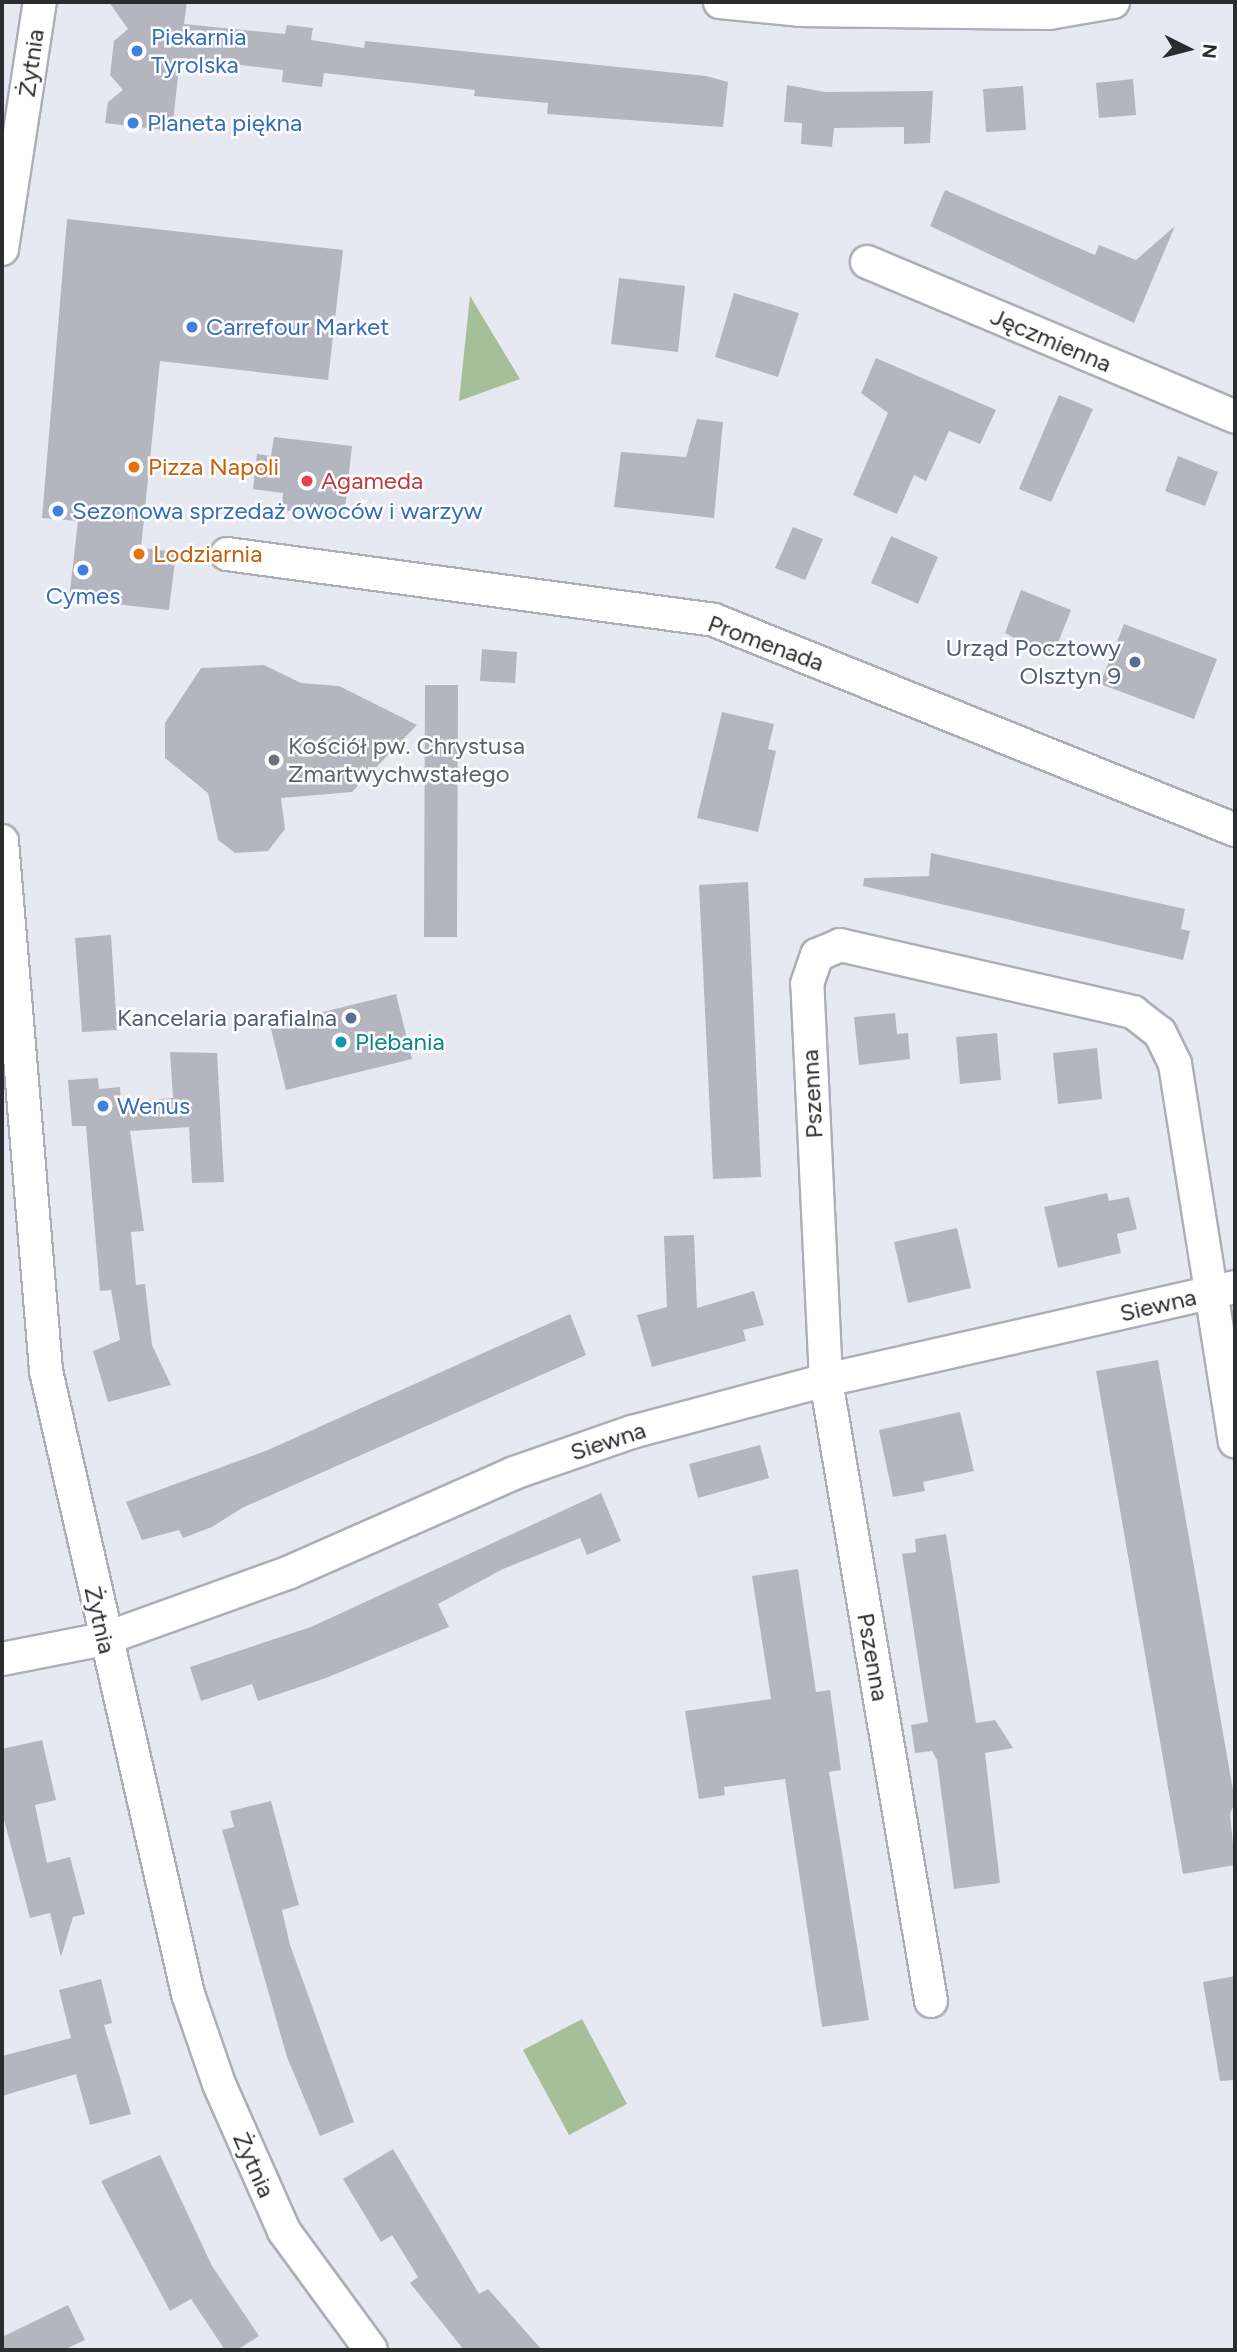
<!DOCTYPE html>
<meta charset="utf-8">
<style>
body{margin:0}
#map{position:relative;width:1237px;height:2352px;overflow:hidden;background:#e7e9f2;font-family:Figtree,sans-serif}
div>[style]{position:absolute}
.green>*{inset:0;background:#a6bf99}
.building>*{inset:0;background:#b4b6bf}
.roads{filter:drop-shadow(2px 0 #adaeb7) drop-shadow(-2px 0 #adaeb7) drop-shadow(0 2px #adaeb7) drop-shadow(0 -2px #adaeb7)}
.minor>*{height:32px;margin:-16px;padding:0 16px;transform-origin:16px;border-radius:16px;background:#fff}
.dots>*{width:19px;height:19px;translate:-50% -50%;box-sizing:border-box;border:4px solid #fff;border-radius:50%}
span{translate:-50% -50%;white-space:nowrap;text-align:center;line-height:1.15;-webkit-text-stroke:5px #fff;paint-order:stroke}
.shop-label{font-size:24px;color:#366cbe}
.left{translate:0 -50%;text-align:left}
.street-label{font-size:24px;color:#2b2c2f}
.food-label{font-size:24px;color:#c56008}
.health-label{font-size:24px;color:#be3a42}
.service-label{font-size:24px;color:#4e5e75}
.right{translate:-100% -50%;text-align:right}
.worship-label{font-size:24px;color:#5b616d}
.culture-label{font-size:24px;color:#0d838f}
.frame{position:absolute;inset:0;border:4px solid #2b2c2f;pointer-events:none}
.north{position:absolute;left:1153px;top:14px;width:70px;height:70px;-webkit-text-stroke:5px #fff;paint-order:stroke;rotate:96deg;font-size:19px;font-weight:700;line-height:28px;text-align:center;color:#2b2c2f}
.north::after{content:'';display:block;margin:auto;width:24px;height:32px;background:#2b2c2f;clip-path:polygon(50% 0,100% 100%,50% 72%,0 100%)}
</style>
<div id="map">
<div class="green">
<i style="clip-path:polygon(470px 296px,520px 379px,459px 401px)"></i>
<i style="clip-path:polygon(582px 2019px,627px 2104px,569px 2135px,523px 2050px)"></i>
</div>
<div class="building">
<i style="clip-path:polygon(109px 2px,187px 2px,184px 24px,285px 34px,287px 25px,313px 28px,311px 40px,364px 48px,365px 41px,706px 76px,728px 82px,723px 127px,547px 114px,548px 103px,474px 96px,475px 90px,324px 73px,322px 87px,282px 82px,283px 70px,180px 58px,172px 131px,105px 123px,108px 102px,123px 90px,110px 75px,114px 41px,128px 29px)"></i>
<i style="clip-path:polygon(1133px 79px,1136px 115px,1099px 118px,1096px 83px)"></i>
<i style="clip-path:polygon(787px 85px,825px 92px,933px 91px,930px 143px,904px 144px,904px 127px,834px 128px,832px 147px,801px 144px,802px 123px,784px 122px)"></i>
<i style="clip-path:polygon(1023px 86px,1026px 130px,986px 132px,983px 89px)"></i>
<i style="clip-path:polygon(945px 190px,1095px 255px,1099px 245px,1136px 260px,1175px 226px,1134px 323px,930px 226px)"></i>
<i style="clip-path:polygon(67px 219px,343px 250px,328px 380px,160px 361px,141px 548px,176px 552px,169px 610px,69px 599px,78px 521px,42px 518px)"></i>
<i style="clip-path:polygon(619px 278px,685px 286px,678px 352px,611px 344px)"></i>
<i style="clip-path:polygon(734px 293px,799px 313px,778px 377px,715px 357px)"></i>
<i style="clip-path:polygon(876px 358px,996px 410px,980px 444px,949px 431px,926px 481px,914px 475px,897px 514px,853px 495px,888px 413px,861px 393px)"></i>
<i style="clip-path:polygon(1059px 395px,1093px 409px,1051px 502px,1019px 489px)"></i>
<i style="clip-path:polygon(697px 419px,723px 422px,714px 518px,614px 507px,621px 452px,686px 457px)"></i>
<i style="clip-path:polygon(274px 437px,352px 446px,344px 517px,282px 510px,283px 493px,253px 489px,257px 454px,271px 456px)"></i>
<i style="clip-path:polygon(1178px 456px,1218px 472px,1205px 506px,1165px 491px)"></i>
<i style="clip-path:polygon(793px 527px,823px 539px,805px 580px,775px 568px)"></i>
<i style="clip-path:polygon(891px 536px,938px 557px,918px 604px,871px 583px)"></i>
<i style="clip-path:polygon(1021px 590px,1071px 610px,1052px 658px,1005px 633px)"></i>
<i style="clip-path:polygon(1124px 624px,1217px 659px,1194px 719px,1100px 684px)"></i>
<i style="clip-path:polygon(482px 649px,517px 652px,515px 683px,480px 681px)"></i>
<i style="clip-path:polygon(264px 665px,301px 683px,339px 686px,417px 725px,352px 792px,281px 798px,285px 829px,268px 851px,235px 853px,218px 840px,208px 793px,165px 758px,165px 723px,201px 668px)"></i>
<i style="clip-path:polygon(425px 685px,458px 685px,457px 937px,424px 937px)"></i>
<i style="clip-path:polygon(722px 712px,774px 724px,768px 749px,776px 751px,758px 832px,697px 818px)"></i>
<i style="clip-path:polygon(931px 853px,1185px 909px,1181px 929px,1190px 931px,1183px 960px,863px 886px,864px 878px,929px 876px)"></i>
<i style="clip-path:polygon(748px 882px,761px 1177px,713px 1179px,699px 885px)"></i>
<i style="clip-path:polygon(111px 935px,117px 1030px,82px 1032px,75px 938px)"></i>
<i style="clip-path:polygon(396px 994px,412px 1059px,286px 1090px,270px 1025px)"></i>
<i style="clip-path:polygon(895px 1013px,897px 1034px,908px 1033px,910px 1059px,859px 1065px,854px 1017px)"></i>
<i style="clip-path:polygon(997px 1033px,1001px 1080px,960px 1084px,956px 1037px)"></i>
<i style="clip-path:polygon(1097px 1048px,1102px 1099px,1058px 1104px,1053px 1053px)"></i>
<i style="clip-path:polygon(170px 1052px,217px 1053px,224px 1182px,192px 1183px,189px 1127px,130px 1131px,144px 1231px,131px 1232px,136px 1285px,145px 1284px,152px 1345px,171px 1385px,108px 1402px,93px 1351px,120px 1340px,111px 1290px,100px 1291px,86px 1126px,72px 1126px,68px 1080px,98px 1078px,99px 1089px,120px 1087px,121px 1102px,173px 1098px)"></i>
<i style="clip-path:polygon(1107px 1193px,1109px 1201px,1129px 1197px,1137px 1229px,1117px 1234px,1121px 1253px,1058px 1268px,1044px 1207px)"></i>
<i style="clip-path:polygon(957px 1228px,971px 1288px,908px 1303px,894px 1242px)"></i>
<i style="clip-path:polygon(694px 1235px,697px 1308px,754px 1291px,764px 1325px,743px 1330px,746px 1341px,652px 1367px,637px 1315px,667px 1307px,664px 1236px)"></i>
<i style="clip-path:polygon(570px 1314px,586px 1355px,242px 1508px,212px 1527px,183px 1538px,179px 1530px,142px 1540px,126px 1502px,268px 1450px)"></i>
<i style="clip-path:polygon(1158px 1360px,1235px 1802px,1230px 1814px,1235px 1865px,1183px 1874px,1096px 1371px)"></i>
<i style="clip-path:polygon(960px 1412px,974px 1471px,923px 1482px,925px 1491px,893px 1497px,879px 1430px)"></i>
<i style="clip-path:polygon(760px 1445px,769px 1478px,698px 1498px,689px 1464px)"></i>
<i style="clip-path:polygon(601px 1493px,621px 1541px,587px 1555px,580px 1538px,503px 1569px,438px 1604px,449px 1627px,326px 1678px,258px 1701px,252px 1684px,201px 1701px,190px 1667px,311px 1627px)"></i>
<i style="clip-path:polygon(946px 1534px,976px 1723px,995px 1720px,1013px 1748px,985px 1753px,1000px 1883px,954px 1889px,937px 1760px,932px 1751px,915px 1753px,911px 1725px,928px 1722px,902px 1554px,916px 1552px,915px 1539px)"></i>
<i style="clip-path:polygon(798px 1569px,816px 1692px,830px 1690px,841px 1770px,829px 1772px,869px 2020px,822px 2027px,785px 1779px,724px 1787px,725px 1795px,699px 1799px,685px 1711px,771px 1699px,752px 1576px)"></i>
<i style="clip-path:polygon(42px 1740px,56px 1800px,35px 1805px,47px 1863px,70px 1857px,85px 1914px,73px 1917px,61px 1957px,50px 1913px,30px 1918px,2px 1812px,2px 1749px)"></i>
<i style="clip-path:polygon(271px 1801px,299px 1905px,282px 1910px,290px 1945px,354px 2122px,320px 2136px,287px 2057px,222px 1830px,234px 1827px,230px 1811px)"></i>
<i style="clip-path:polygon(1235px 1976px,1235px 2080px,1220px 2081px,1203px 1982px)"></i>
<i style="clip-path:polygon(101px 1979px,112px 2023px,104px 2025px,131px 2114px,90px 2125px,76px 2074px,2px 2096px,2px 2056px,71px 2038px,59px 1990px)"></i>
<i style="clip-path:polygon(393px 2149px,479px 2294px,488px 2289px,542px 2350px,464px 2350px,410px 2283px,418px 2277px,392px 2235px,381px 2242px,343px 2179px)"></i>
<i style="clip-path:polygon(160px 2155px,212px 2266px,259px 2336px,237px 2350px,225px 2350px,191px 2299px,170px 2311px,101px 2181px)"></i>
<i style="clip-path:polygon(68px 2305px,85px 2340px,63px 2350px,2px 2350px,2px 2337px)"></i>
</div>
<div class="roads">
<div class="minor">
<i style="left:720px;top:2px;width:80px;rotate:5.7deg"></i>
<i style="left:800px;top:10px;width:249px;rotate:0.7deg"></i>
<i style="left:1049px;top:13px;width:65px;rotate:-9.8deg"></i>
<i style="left:2px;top:249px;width:250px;rotate:-81.3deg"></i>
<i style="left:867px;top:262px;width:399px;rotate:22.8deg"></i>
<i style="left:227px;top:554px;width:491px;rotate:7.7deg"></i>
<i style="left:714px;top:620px;width:562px;rotate:21.95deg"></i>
<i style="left:2px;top:841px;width:532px;rotate:85.25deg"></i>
<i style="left:46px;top:1371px;width:639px;rotate:77.16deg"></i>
<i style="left:188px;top:1994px;width:95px;rotate:71deg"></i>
<i style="left:219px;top:2084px;width:161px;rotate:66.1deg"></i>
<i style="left:284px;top:2231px;width:147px;rotate:53.8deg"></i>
<i style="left:2px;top:1659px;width:104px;rotate:-11.1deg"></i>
<i style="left:104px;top:1639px;width:198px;rotate:-19.8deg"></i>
<i style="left:290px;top:1572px;width:245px;rotate:-23.8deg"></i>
<i style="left:514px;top:1473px;width:125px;rotate:-19.2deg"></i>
<i style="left:632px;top:1432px;width:201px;rotate:-15deg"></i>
<i style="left:826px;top:1380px;width:419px;rotate:-12.8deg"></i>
<i style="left:931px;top:2001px;width:630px;rotate:-99.6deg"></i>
<i style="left:826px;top:1380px;width:396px;rotate:-92.7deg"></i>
<i style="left:807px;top:984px;width:31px;rotate:-71deg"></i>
<i style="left:817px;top:955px;width:25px;rotate:-23deg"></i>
<i style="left:840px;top:945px;width:301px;rotate:12.9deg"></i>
<i style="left:1133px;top:1012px;width:34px;rotate:38deg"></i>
<i style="left:1160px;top:1033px;width:34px;rotate:64deg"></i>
<i style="left:1175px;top:1064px;width:382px;rotate:81deg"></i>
</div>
</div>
<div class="dots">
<i style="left:137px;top:51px;background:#3f7fe0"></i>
<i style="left:133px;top:123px;background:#3f7fe0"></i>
<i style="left:192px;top:327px;background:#3f7fe0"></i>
<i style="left:134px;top:467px;background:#e8710a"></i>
<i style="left:307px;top:481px;background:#e0444e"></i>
<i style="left:58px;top:511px;background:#3f7fe0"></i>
<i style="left:139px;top:554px;background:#e8710a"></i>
<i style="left:83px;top:570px;background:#3f7fe0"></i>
<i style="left:1135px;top:662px;background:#5c6f8a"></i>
<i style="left:274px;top:760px;background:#6b7280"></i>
<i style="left:351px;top:1018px;background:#5c6f8a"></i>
<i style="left:341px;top:1042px;background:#0f9aa8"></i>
<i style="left:103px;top:1106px;background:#3f7fe0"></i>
</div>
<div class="shop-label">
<span class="left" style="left:151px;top:51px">Piekarnia<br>Tyrolska</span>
<span class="left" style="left:147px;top:123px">Planeta piękna</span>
<span class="left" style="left:206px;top:327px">Carrefour Market</span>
<span class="left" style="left:72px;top:511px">Sezonowa sprzedaż owoców i warzyw</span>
<span style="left:83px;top:596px">Cymes</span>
<span class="left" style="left:117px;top:1106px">Wenus</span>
</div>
<div class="street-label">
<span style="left:31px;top:63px;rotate:-82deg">Żytnia</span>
<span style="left:1051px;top:340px;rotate:23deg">Jęczmienna</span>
<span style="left:766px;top:643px;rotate:20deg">Promenada</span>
<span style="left:812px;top:1094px;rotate:-93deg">Pszenna</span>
<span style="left:1158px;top:1305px;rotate:-13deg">Siewna</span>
<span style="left:608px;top:1441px;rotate:-18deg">Siewna</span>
<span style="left:100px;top:1620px;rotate:77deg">Żytnia</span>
<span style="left:873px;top:1657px;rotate:80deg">Pszenna</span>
<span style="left:254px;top:2165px;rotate:66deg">Żytnia</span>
</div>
<div class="food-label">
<span class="left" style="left:148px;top:467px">Pizza Napoli</span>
<span class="left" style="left:153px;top:554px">Lodziarnia</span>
</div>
<div class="health-label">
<span class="left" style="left:321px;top:481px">Agameda</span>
</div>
<div class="service-label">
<span class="right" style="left:1121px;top:662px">Urząd Pocztowy<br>Olsztyn 9</span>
<span class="right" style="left:337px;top:1018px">Kancelaria parafialna</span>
</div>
<div class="worship-label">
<span class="left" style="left:288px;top:760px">Kościół pw. Chrystusa<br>Zmartwychwstałego</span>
</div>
<div class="culture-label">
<span class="left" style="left:355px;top:1042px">Plebania</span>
</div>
<div class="frame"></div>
<div class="north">N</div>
</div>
